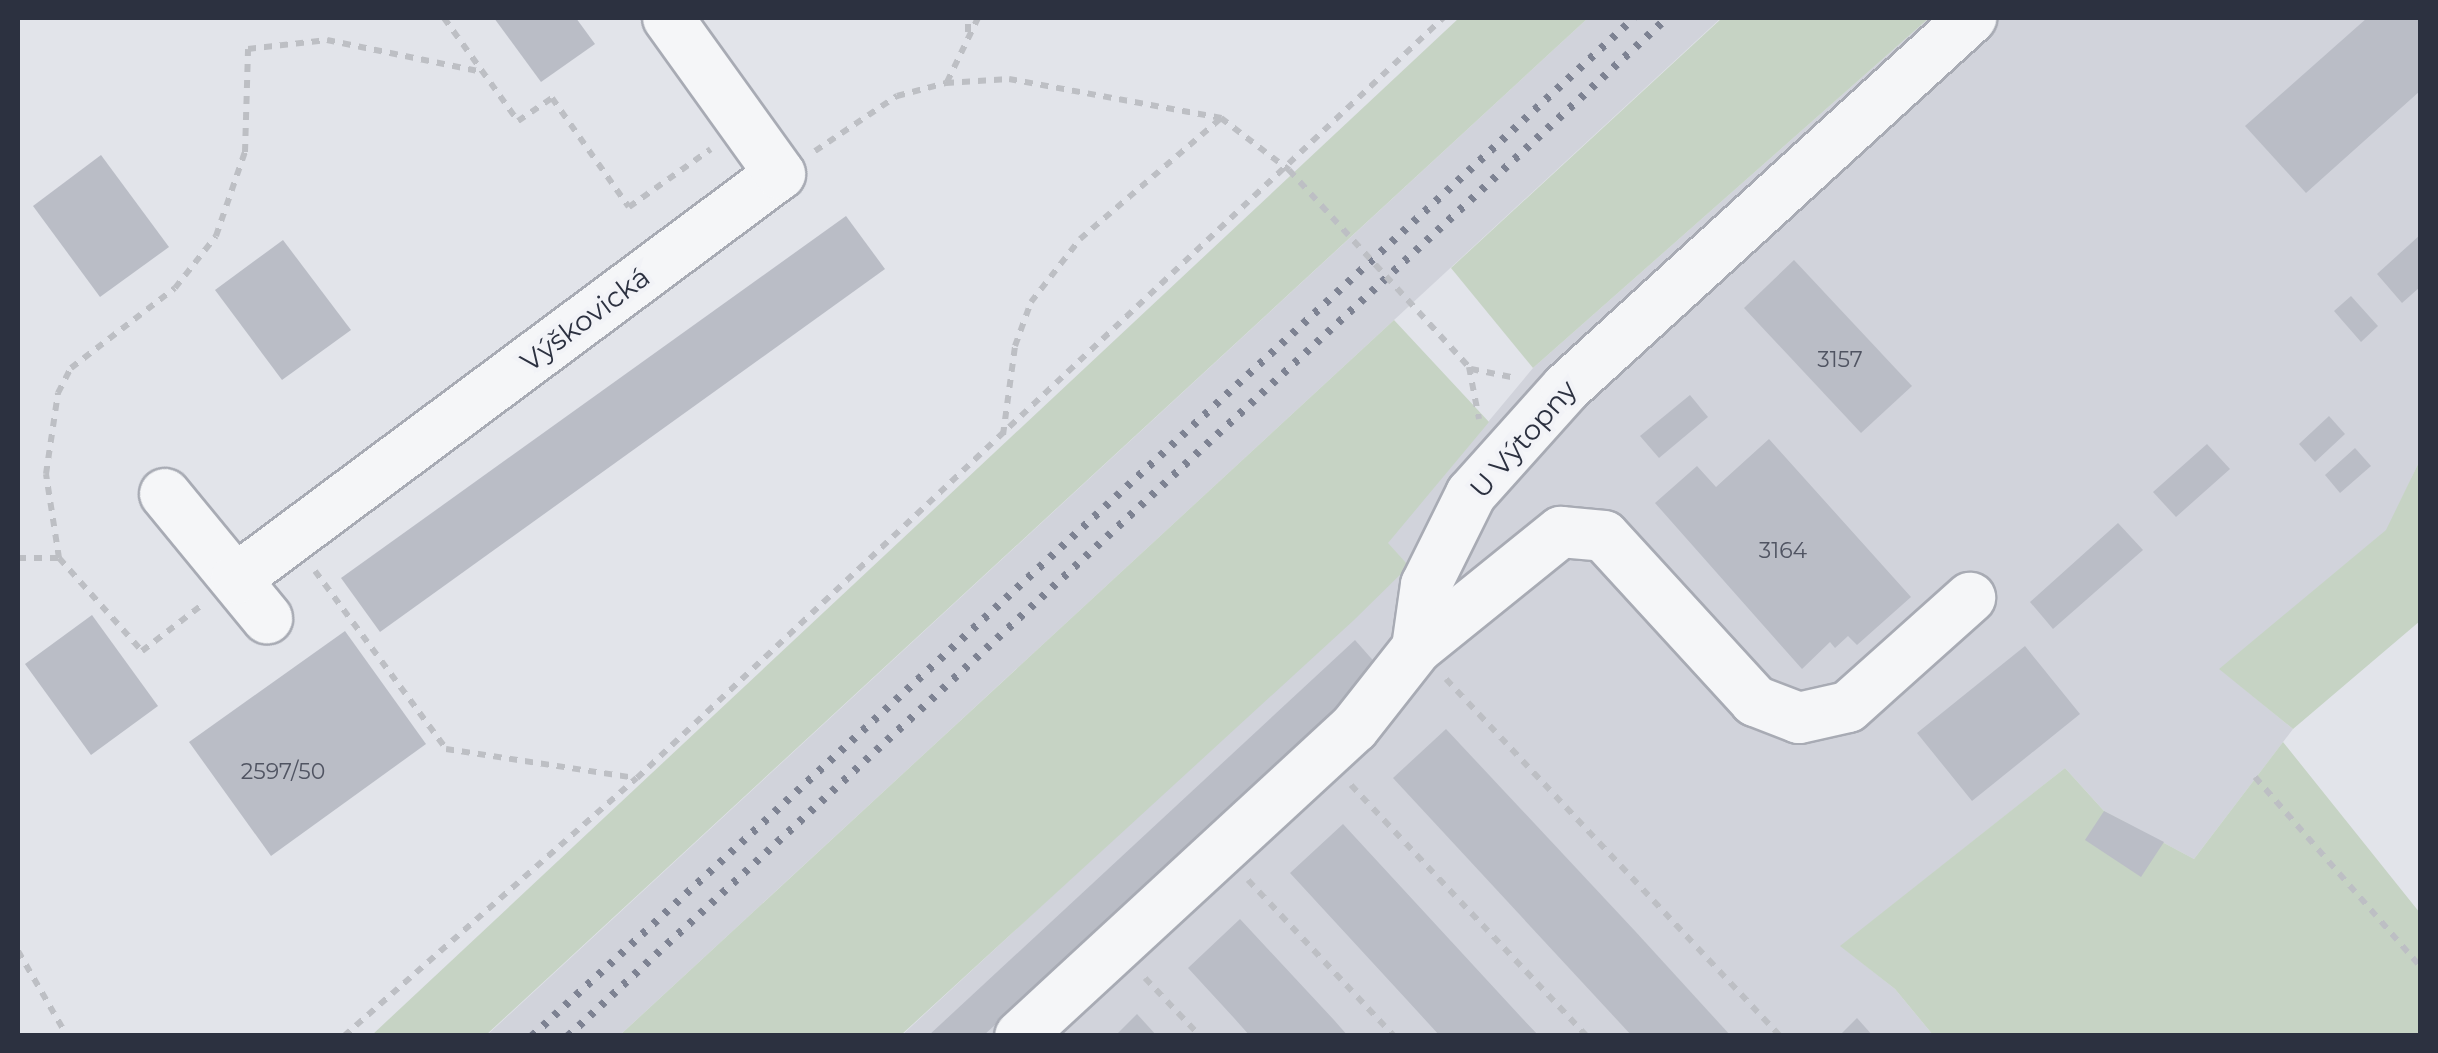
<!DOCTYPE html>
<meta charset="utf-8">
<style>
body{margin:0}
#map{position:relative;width:2438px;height:1053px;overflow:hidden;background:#e2e4ea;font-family:Montserrat,sans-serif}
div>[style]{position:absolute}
.built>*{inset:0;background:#d1d3db}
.green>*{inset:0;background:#c6d3c4}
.building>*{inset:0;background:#babdc6}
.path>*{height:6px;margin-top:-3px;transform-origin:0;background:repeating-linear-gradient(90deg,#bdbfc4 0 8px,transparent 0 16px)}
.roads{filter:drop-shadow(2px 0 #a8abb4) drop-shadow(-2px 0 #a8abb4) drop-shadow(0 2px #a8abb4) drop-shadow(0 -2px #a8abb4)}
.minor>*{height:50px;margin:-25px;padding:0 25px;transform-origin:25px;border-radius:25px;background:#f5f6f8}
.rail>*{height:8px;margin-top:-4px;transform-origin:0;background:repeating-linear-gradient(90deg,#7d8292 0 5px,transparent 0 15px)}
.path-bridge>*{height:6px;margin-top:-3px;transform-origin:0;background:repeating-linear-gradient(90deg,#bdbfc4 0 8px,transparent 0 16px)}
span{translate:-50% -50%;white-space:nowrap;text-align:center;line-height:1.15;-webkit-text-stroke:8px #f2f3f7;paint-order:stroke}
.number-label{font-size:22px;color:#505462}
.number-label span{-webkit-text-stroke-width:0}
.street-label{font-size:28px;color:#2c3140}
.frame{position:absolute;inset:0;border:20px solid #2c3140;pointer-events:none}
</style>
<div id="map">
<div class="built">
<i style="clip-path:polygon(1588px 18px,1721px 18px,620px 1035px,486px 1036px)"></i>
<i style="clip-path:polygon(1929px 18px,2420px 18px,2420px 460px,2387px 530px,2220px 669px,2293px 729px,2194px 859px,2104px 811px,2065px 768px,1841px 946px,1895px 989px,1933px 1035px,901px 1036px,1409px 566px,1387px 543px,1533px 368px)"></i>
</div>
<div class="green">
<i style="clip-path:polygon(1459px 18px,1588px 18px,486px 1035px,372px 1035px)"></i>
<i style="clip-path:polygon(1722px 18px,1929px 18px,1533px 368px,1451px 268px)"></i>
<i style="clip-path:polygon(1394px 320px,1489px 422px,1388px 543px,1409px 566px,1354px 620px,901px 1035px,619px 1036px)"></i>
<i style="clip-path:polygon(2420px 460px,2420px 621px,2293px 729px,2219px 669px,2386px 530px)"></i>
<i style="clip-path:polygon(2283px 742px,2420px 913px,2420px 1035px,1933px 1035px,1895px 989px,1840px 946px,2065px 768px,2104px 811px,2194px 859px)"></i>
</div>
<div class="building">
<i style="clip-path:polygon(494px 18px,576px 18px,595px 44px,541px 82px)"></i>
<i style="clip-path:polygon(2367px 18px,2420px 18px,2420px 91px,2306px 193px,2245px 126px)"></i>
<i style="clip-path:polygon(101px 155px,169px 247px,100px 297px,33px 206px)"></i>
<i style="clip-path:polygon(846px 216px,885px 269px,380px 632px,341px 578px)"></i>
<i style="clip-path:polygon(2420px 235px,2420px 287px,2402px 303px,2377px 274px)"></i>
<i style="clip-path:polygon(283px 240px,351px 330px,282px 380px,215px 290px)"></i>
<i style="clip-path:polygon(1794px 260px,1912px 386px,1861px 433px,1744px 308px)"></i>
<i style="clip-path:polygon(2351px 296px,2378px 326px,2361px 342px,2334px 311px)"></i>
<i style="clip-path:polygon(1690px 395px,1708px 417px,1659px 458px,1640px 436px)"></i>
<i style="clip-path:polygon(2329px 416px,2345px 434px,2315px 462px,2299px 444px)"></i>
<i style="clip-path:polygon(1769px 439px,1911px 597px,1857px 645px,1848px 636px,1835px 648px,1830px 642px,1802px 669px,1655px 503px,1697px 466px,1716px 487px)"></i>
<i style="clip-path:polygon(2207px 444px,2230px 469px,2176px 517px,2153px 492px)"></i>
<i style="clip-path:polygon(2355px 448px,2371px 466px,2340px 493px,2325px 475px)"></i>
<i style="clip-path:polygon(2118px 523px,2143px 550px,2053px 629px,2030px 602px)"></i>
<i style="clip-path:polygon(92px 615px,158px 706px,91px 755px,25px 664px)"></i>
<i style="clip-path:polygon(345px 631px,426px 744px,271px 856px,189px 742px)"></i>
<i style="clip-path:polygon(1355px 640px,1378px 666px,1364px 683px,983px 1036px,928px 1036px)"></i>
<i style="clip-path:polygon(2025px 646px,2080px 714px,1972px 801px,1917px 733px)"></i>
<i style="clip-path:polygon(1446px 729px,1635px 931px,1731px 1036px,1632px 1036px,1393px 778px)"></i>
<i style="clip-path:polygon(2104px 811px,2164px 842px,2141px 877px,2085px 840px)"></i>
<i style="clip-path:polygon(1343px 824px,1521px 1017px,1539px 1036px,1440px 1036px,1407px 1000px,1290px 873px)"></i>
<i style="clip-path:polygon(1240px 919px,1334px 1020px,1348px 1036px,1250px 1036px,1234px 1018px,1188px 968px)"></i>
<i style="clip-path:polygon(1137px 1014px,1157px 1036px,1115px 1036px)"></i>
<i style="clip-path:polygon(1857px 1018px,1873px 1036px,1839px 1036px)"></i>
</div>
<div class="path">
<i style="left:444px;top:18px;width:127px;rotate:54.3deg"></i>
<i style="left:518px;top:121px;width:41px;rotate:-34.1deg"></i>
<i style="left:552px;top:98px;width:133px;rotate:54.8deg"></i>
<i style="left:629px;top:207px;width:100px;rotate:-35.3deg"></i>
<i style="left:968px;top:32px;width:14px;rotate:-90deg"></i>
<i style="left:947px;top:82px;width:71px;rotate:-64.2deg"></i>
<i style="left:815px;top:151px;width:99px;rotate:-33.9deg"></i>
<i style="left:897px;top:96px;width:51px;rotate:-14.9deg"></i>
<i style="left:946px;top:83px;width:63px;rotate:-3.6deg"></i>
<i style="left:1009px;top:79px;width:216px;rotate:10.4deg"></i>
<i style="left:1221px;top:118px;width:86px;rotate:37.4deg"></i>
<i style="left:1469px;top:367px;width:53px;rotate:79.1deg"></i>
<i style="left:1471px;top:369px;width:46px;rotate:11.3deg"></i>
<i style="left:1003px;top:435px;width:90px;rotate:-82.3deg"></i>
<i style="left:1015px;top:346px;width:47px;rotate:-70deg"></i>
<i style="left:1031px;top:302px;width:80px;rotate:-52.1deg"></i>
<i style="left:1080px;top:239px;width:186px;rotate:-40.6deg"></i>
<i style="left:18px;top:558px;width:41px"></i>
<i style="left:59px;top:558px;width:125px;rotate:48.3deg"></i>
<i style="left:142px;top:651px;width:77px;rotate:-37.6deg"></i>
<i style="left:59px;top:558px;width:85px;rotate:-98.8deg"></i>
<i style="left:46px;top:474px;width:82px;rotate:-81.6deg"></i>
<i style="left:58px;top:393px;width:28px;rotate:-63deg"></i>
<i style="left:71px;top:368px;width:131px;rotate:-37.6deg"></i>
<i style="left:175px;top:288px;width:66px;rotate:-51.7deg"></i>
<i style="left:216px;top:236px;width:89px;rotate:-71deg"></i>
<i style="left:245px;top:152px;width:103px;rotate:-88.3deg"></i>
<i style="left:248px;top:49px;width:80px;rotate:-6.5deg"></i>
<i style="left:327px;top:40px;width:159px;rotate:11.6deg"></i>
<i style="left:315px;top:571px;width:221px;rotate:53.6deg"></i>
<i style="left:446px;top:749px;width:191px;rotate:8.7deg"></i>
<i style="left:1446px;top:679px;width:489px;rotate:46.9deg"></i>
<i style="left:2255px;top:777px;width:251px;rotate:48.9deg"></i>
<i style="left:1351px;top:785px;width:345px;rotate:46.8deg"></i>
<i style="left:1248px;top:880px;width:214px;rotate:46.9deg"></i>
<i style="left:18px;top:951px;width:98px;rotate:60deg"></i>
<i style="left:1145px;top:978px;width:80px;rotate:46.5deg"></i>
<i style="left:344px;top:1036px;width:390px;rotate:-41.4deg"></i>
<i style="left:637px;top:778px;width:1108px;rotate:-43.32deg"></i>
</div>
<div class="roads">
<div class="minor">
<i style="left:165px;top:494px;width:161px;rotate:50.6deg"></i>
<i style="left:236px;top:579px;width:678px;rotate:-36.67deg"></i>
<i style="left:780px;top:174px;width:192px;rotate:-125.7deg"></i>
<i style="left:1417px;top:648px;width:185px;rotate:-38.9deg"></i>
<i style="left:1561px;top:532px;width:43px;rotate:5.3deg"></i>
<i style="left:1604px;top:536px;width:224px;rotate:47.5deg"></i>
<i style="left:1755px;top:701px;width:47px;rotate:21.1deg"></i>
<i style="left:1799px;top:718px;width:50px;rotate:-12.7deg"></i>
<i style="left:1848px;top:707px;width:164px;rotate:-41.8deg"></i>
<i style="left:1020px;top:1036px;width:454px;rotate:-42.7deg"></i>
<i style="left:1354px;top:728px;width:102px;rotate:-51.8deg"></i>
<i style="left:1417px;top:648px;width:64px;rotate:-81.9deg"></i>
<i style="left:1426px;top:585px;width:102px;rotate:-63.7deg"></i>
<i style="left:1471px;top:494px;width:142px;rotate:-48.1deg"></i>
<i style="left:1566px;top:388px;width:549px;rotate:-42.41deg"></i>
</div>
</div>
<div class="rail">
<i style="left:532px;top:1036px;width:1500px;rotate:-42.73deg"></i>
<i style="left:568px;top:1036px;width:1498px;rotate:-42.81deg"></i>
</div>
<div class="path-bridge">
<i style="left:1289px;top:170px;width:270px;rotate:47.6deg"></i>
</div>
<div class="number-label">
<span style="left:1840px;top:360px">3157</span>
<span style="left:1783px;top:551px">3164</span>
<span style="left:283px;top:772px">2597/50</span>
</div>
<div class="street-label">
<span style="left:585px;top:319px;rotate:-37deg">Výškovická</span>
<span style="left:1523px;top:439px;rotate:-49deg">U Výtopny</span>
</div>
<div class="frame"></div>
</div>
